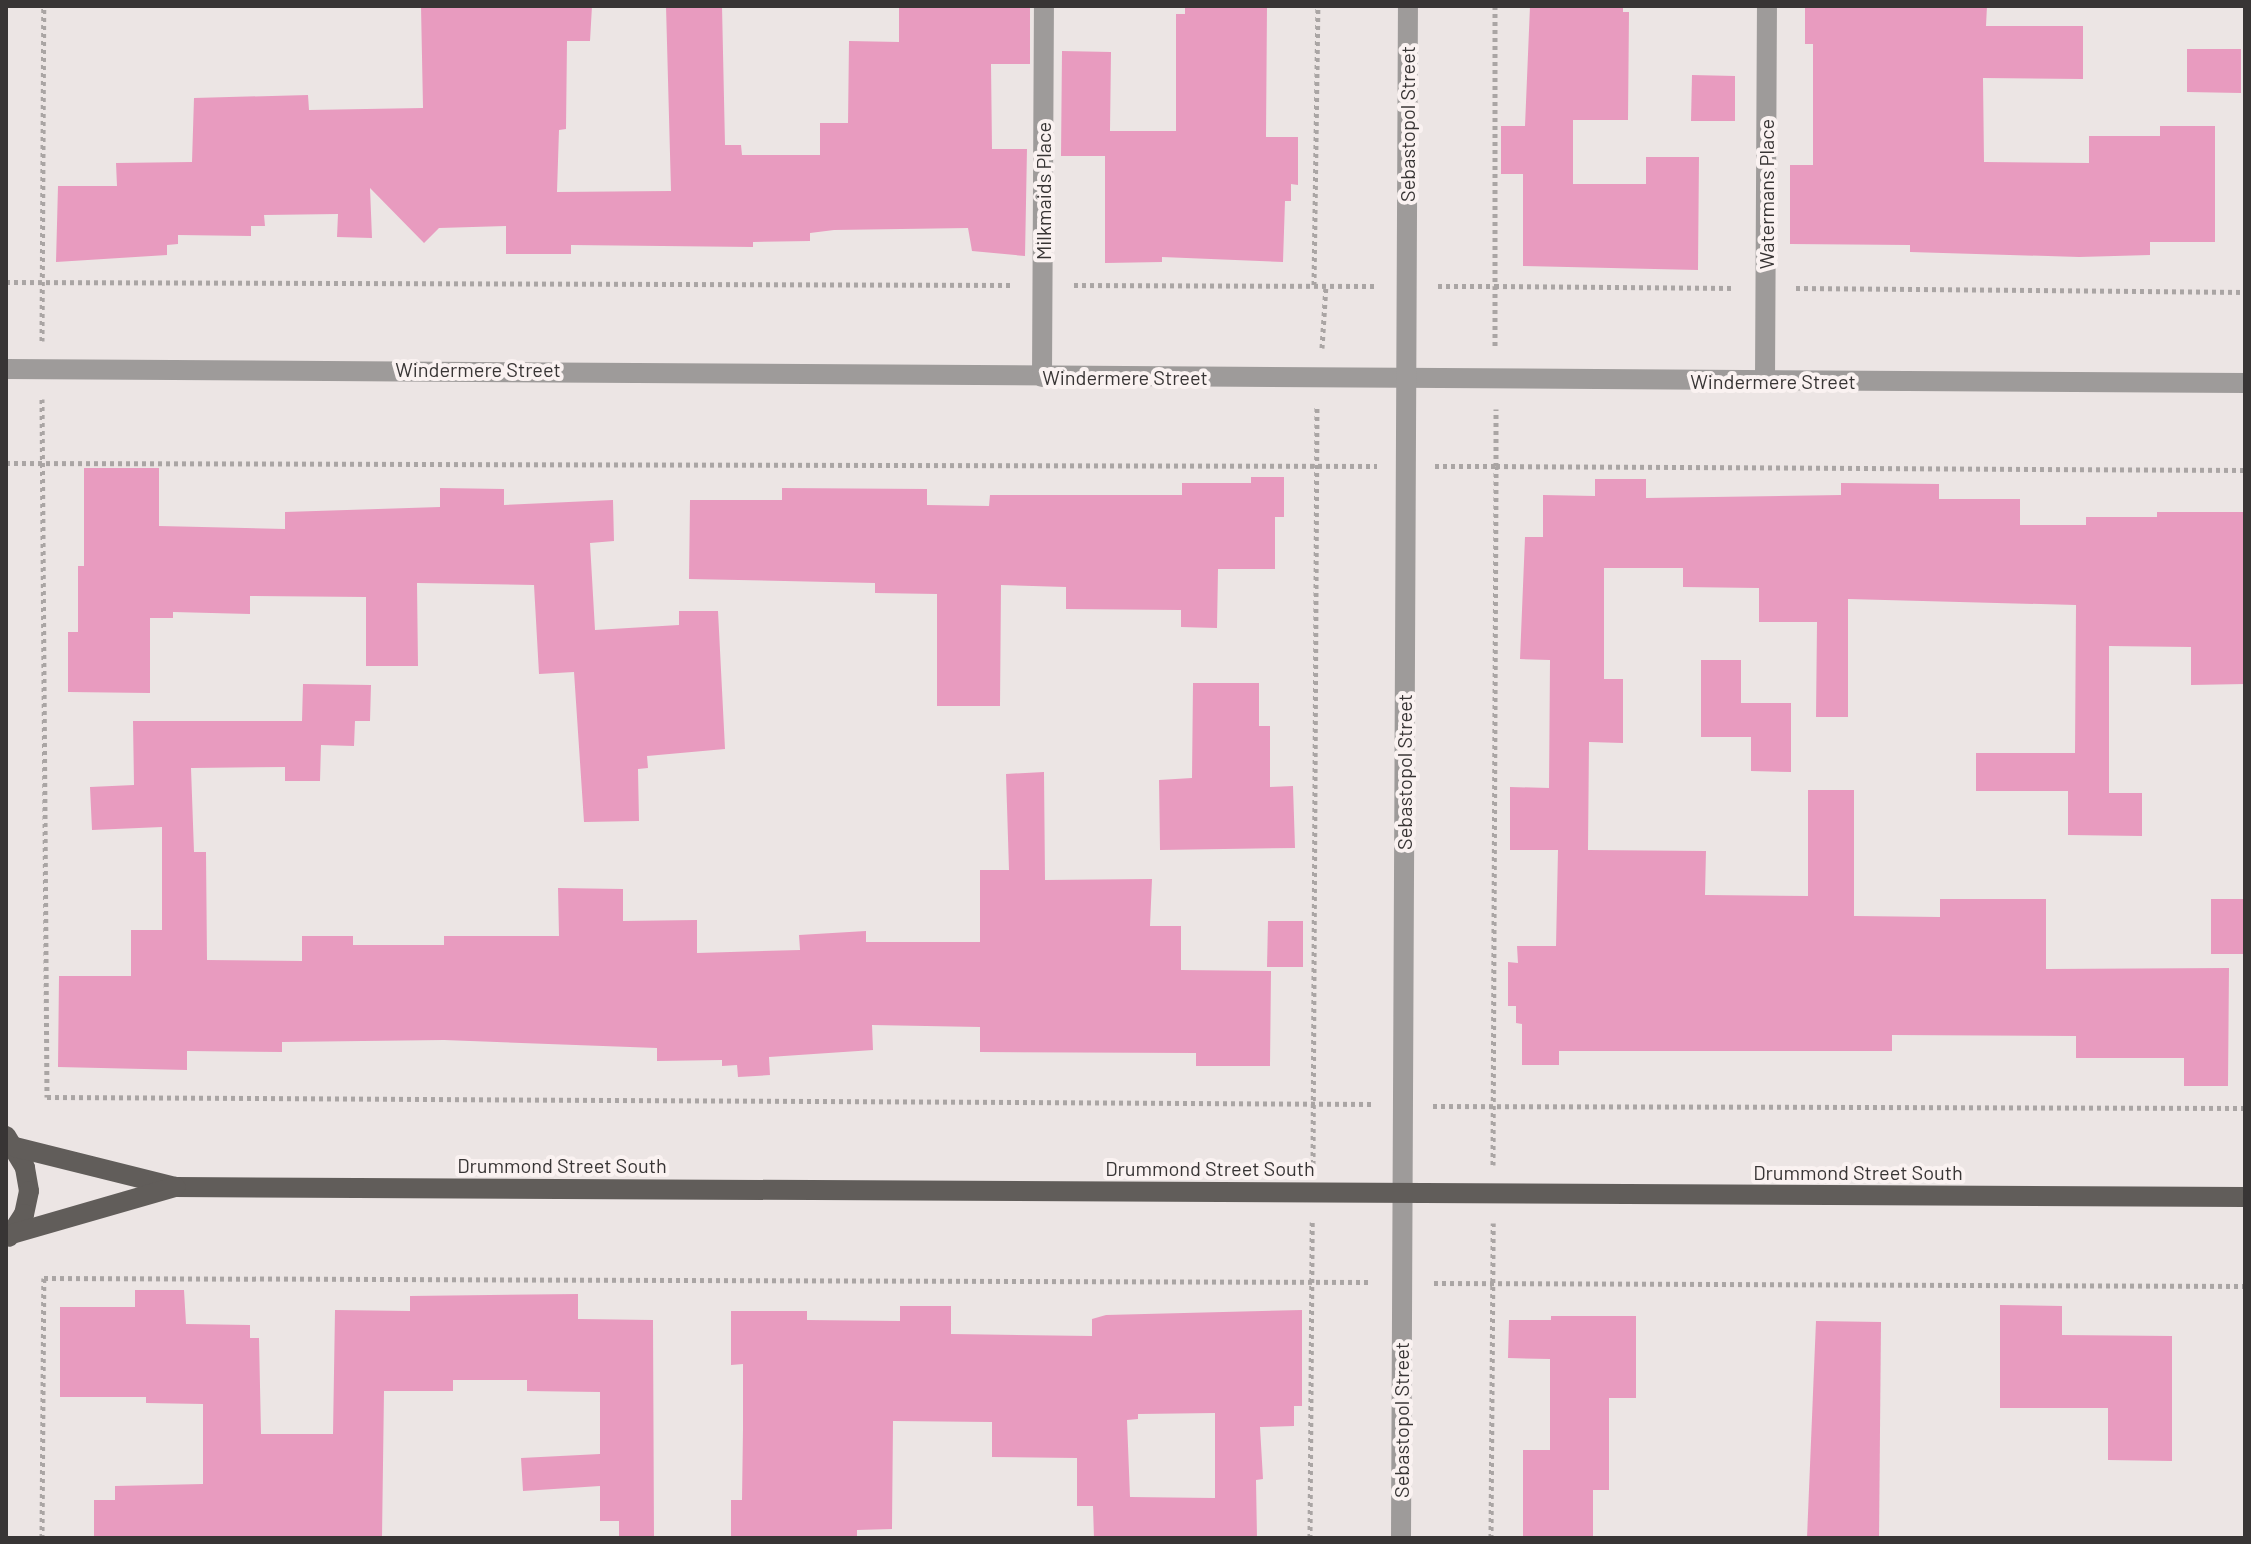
<!DOCTYPE html>
<style>
body{margin:0}
#map{position:relative;width:2251px;height:1544px;overflow:hidden;background:#ece5e4;font-family:Barlow,sans-serif}
div>[style]{position:absolute}
.building>*{inset:0;background:#e89bbf}
.path>*{height:5px;margin-top:-2.5px;transform-origin:0;background:repeating-linear-gradient(90deg,#aaa5a4 0 4px,transparent 0 8px)}
.minor>*{height:20px;margin:-10px;padding:0 10px;transform-origin:10px;border-radius:10px;background:#9e9b9a}
.major>*{height:20px;margin:-10px;padding:0 10px;transform-origin:10px;border-radius:10px;background:#615d5a}
span{translate:-50% -50%;white-space:nowrap;text-align:center;line-height:1.15;-webkit-text-stroke:8px #faf2f1;paint-order:stroke}
.street-label{font-size:20px;color:#383535}
.frame{position:absolute;inset:0;border:8px solid #383535;pointer-events:none}
</style>
<div id="map">
<div class="building">
<i style="clip-path:polygon(421px 6px,592px 6px,590px 41px,567px 41px,566px 129px,559px 130px,557px 192px,671px 191px,666px 6px,722px 6px,725px 145px,741px 145px,742px 155px,820px 155px,820px 123px,848px 123px,849px 41px,899px 42px,899px 6px,1030px 6px,1030px 64px,991px 64px,992px 149px,1027px 149px,1025px 256px,972px 251px,968px 228px,834px 230px,810px 233px,810px 241px,753px 242px,753px 247px,571px 245px,571px 254px,506px 254px,506px 226px,439px 228px,424px 243px,370px 188px,372px 238px,337px 237px,338px 214px,264px 215px,265px 226px,251px 226px,251px 236px,178px 235px,178px 244px,167px 245px,167px 255px,56px 262px,58px 186px,117px 186px,116px 163px,192px 162px,194px 98px,308px 95px,309px 110px,423px 108px)"></i>
<i style="clip-path:polygon(1185px 6px,1267px 6px,1266px 137px,1298px 137px,1298px 185px,1291px 184px,1291px 201px,1285px 201px,1283px 262px,1162px 257px,1162px 262px,1105px 263px,1105px 156px,1061px 156px,1062px 51px,1111px 52px,1110px 131px,1176px 131px,1176px 14px,1185px 14px)"></i>
<i style="clip-path:polygon(1530px 6px,1623px 6px,1623px 12px,1629px 12px,1628px 120px,1573px 120px,1573px 184px,1646px 184px,1646px 157px,1699px 157px,1698px 270px,1523px 266px,1523px 174px,1501px 174px,1501px 126px,1525px 126px)"></i>
<i style="clip-path:polygon(1805px 6px,1987px 6px,1986px 26px,2083px 26px,2083px 79px,1983px 78px,1984px 162px,2089px 163px,2089px 136px,2160px 136px,2160px 126px,2215px 126px,2215px 242px,2150px 242px,2150px 255px,2079px 257px,1910px 252px,1910px 245px,1790px 244px,1790px 165px,1813px 165px,1813px 44px,1805px 44px)"></i>
<i style="clip-path:polygon(2187px 49px,2241px 49px,2241px 93px,2187px 92px)"></i>
<i style="clip-path:polygon(1692px 75px,1735px 76px,1735px 121px,1691px 121px)"></i>
<i style="clip-path:polygon(84px 468px,159px 468px,159px 526px,285px 529px,285px 512px,440px 507px,440px 488px,504px 489px,504px 505px,613px 500px,614px 541px,590px 543px,595px 630px,679px 625px,679px 611px,718px 611px,725px 749px,647px 756px,648px 768px,638px 769px,639px 821px,584px 822px,574px 672px,539px 674px,534px 585px,417px 583px,418px 666px,366px 666px,366px 597px,250px 596px,250px 614px,173px 612px,173px 618px,150px 618px,150px 693px,68px 692px,68px 632px,78px 632px,78px 566px,84px 566px)"></i>
<i style="clip-path:polygon(1251px 477px,1284px 477px,1284px 517px,1275px 517px,1275px 569px,1218px 569px,1217px 628px,1181px 627px,1181px 610px,1066px 609px,1066px 587px,1001px 585px,1000px 706px,937px 706px,937px 594px,875px 593px,875px 583px,689px 579px,690px 500px,782px 500px,782px 488px,927px 489px,927px 505px,989px 506px,990px 495px,1182px 495px,1182px 483px,1251px 483px)"></i>
<i style="clip-path:polygon(1595px 479px,1646px 479px,1646px 498px,1841px 495px,1841px 483px,1939px 484px,1939px 499px,2020px 499px,2020px 525px,2086px 525px,2086px 517px,2157px 517px,2157px 512px,2245px 512px,2245px 684px,2191px 685px,2191px 647px,2109px 646px,2109px 793px,2142px 793px,2142px 836px,2068px 835px,2068px 791px,1976px 791px,1976px 753px,2075px 753px,2076px 605px,1848px 599px,1848px 717px,1816px 717px,1817px 622px,1759px 622px,1759px 588px,1683px 587px,1683px 568px,1604px 568px,1604px 679px,1623px 679px,1623px 743px,1589px 742px,1588px 850px,1706px 851px,1705px 895px,1808px 896px,1808px 790px,1854px 790px,1854px 916px,1940px 917px,1940px 899px,2046px 899px,2046px 969px,2229px 968px,2228px 1086px,2184px 1086px,2184px 1058px,2076px 1058px,2076px 1036px,1892px 1035px,1892px 1051px,1559px 1051px,1559px 1065px,1522px 1065px,1522px 1024px,1516px 1023px,1516px 1006px,1508px 1006px,1508px 962px,1518px 963px,1517px 946px,1556px 946px,1558px 850px,1510px 850px,1510px 787px,1549px 788px,1550px 660px,1520px 659px,1525px 537px,1543px 537px,1543px 495px,1595px 496px)"></i>
<i style="clip-path:polygon(1701px 660px,1741px 660px,1741px 703px,1791px 703px,1791px 772px,1751px 771px,1751px 737px,1701px 737px)"></i>
<i style="clip-path:polygon(1193px 683px,1259px 683px,1259px 726px,1270px 726px,1270px 787px,1293px 786px,1295px 848px,1160px 850px,1159px 780px,1192px 778px)"></i>
<i style="clip-path:polygon(303px 684px,371px 685px,370px 721px,355px 721px,354px 746px,321px 745px,320px 781px,285px 781px,285px 767px,191px 768px,194px 852px,206px 852px,207px 960px,302px 961px,302px 936px,353px 936px,353px 945px,444px 945px,444px 936px,559px 936px,558px 888px,623px 889px,623px 921px,697px 920px,697px 953px,800px 950px,799px 935px,866px 931px,866px 942px,980px 942px,980px 870px,1009px 870px,1006px 774px,1044px 772px,1045px 880px,1152px 879px,1150px 926px,1181px 926px,1181px 970px,1271px 971px,1270px 1066px,1196px 1066px,1196px 1053px,980px 1052px,980px 1027px,872px 1025px,873px 1050px,769px 1057px,770px 1075px,738px 1077px,737px 1065px,722px 1066px,722px 1060px,657px 1061px,657px 1048px,444px 1040px,282px 1042px,282px 1052px,187px 1051px,187px 1070px,58px 1067px,59px 976px,131px 976px,131px 930px,162px 930px,162px 827px,92px 830px,90px 787px,134px 785px,133px 721px,302px 721px)"></i>
<i style="clip-path:polygon(2211px 899px,2245px 899px,2245px 954px,2211px 954px)"></i>
<i style="clip-path:polygon(1268px 921px,1303px 921px,1303px 967px,1267px 967px)"></i>
<i style="clip-path:polygon(135px 1290px,184px 1290px,186px 1324px,250px 1325px,250px 1338px,259px 1338px,261px 1434px,333px 1434px,335px 1310px,410px 1311px,410px 1296px,578px 1294px,578px 1319px,653px 1320px,654px 1538px,619px 1538px,619px 1521px,600px 1521px,600px 1486px,523px 1491px,521px 1458px,600px 1454px,600px 1392px,527px 1391px,527px 1380px,453px 1380px,453px 1391px,384px 1391px,382px 1538px,94px 1538px,94px 1500px,115px 1500px,115px 1486px,203px 1484px,203px 1404px,146px 1403px,146px 1397px,60px 1397px,60px 1307px,135px 1307px)"></i>
<i style="clip-path:polygon(2000px 1305px,2062px 1306px,2062px 1335px,2172px 1336px,2172px 1461px,2108px 1460px,2108px 1408px,2000px 1408px)"></i>
<i style="clip-path:polygon(evenodd,900px 1306px,951px 1306px,951px 1334px,1092px 1336px,1092px 1319px,1106px 1315px,1302px 1310px,1302px 1406px,1294px 1406px,1294px 1426px,1260px 1427px,1263px 1479px,1256px 1480px,1257px 1538px,1094px 1538px,1093px 1506px,1077px 1506px,1077px 1458px,992px 1457px,992px 1422px,893px 1421px,892px 1529px,857px 1530px,857px 1538px,731px 1538px,731px 1500px,742px 1500px,743px 1429px,743px 1364px,731px 1365px,731px 1311px,807px 1311px,807px 1320px,900px 1321px,900px 1306px,1215px 1413px,1215px 1498px,1130px 1497px,1127px 1420px,1138px 1419px,1138px 1414px,1215px 1413px)"></i>
<i style="clip-path:polygon(1551px 1316px,1636px 1316px,1636px 1398px,1609px 1398px,1609px 1490px,1593px 1490px,1593px 1538px,1523px 1538px,1523px 1450px,1550px 1450px,1550px 1359px,1508px 1358px,1509px 1320px,1551px 1320px)"></i>
<i style="clip-path:polygon(1816px 1321px,1881px 1322px,1879px 1538px,1807px 1538px)"></i>
</div>
<div class="path">
<i style="left:1495px;top:6px;width:280px;rotate:90deg"></i>
<i style="left:1495px;top:286px;width:239px;rotate:0.5deg"></i>
<i style="left:6px;top:282px;width:1006px;rotate:0.17deg"></i>
<i style="left:1074px;top:285px;width:302px;rotate:0.2deg"></i>
<i style="left:1314px;top:285px;width:279px;rotate:-89.2deg"></i>
<i style="left:1438px;top:286px;width:57px"></i>
<i style="left:1495px;top:286px;width:61px;rotate:90deg"></i>
<i style="left:1796px;top:288px;width:449px;rotate:0.5deg"></i>
<i style="left:42px;top:341px;width:335px;rotate:-89.7deg"></i>
<i style="left:1322px;top:348px;width:63px;rotate:-86.4deg"></i>
<i style="left:42px;top:399px;width:698px;rotate:89.59deg"></i>
<i style="left:47px;top:1097px;width:1328px;rotate:0.3deg"></i>
<i style="left:6px;top:463px;width:1371px;rotate:0.13deg"></i>
<i style="left:1435px;top:466px;width:61px"></i>
<i style="left:1496px;top:466px;width:57px;rotate:-90deg"></i>
<i style="left:1433px;top:1106px;width:812px;rotate:0.14deg"></i>
<i style="left:1313px;top:1164px;width:758px;rotate:-89.7deg"></i>
<i style="left:1493px;top:1165px;width:699px;rotate:-89.75deg"></i>
<i style="left:1496px;top:466px;width:749px;rotate:0.31deg"></i>
<i style="left:1434px;top:1283px;width:811px;rotate:0.21deg"></i>
<i style="left:42px;top:1538px;width:260px;rotate:-89.6deg"></i>
<i style="left:44px;top:1278px;width:1328px;rotate:0.17deg"></i>
<i style="left:1310px;top:1538px;width:316px;rotate:-89.6deg"></i>
<i style="left:1491px;top:1538px;width:315px;rotate:-89.6deg"></i>
</div>
<div class="minor">
<i style="left:6px;top:369px;width:2239px;rotate:0.36deg"></i>
<i style="left:1042px;top:377px;width:371px;rotate:-89.7deg"></i>
<i style="left:1765px;top:381px;width:375px;rotate:-89.7deg"></i>
<i style="left:1401px;top:1538px;width:1532px;rotate:-89.74deg"></i>
</div>
<div class="major">
<i style="left:6px;top:1136px;width:37px;rotate:59deg"></i>
<i style="left:25px;top:1168px;width:23px;rotate:80deg"></i>
<i style="left:29px;top:1191px;width:24px;rotate:102deg"></i>
<i style="left:24px;top:1214px;width:27px;rotate:123deg"></i>
<i style="left:15px;top:1147px;width:165px;rotate:14deg"></i>
<i style="left:175px;top:1187px;width:2070px;rotate:0.28deg"></i>
<i style="left:12px;top:1234px;width:170px;rotate:-16.1deg"></i>
</div>
<div class="street-label">
<span style="left:1407px;top:124px;rotate:-90deg">Sebastopol Street</span>
<span style="left:1043px;top:191px;rotate:-90deg">Milkmaids Place</span>
<span style="left:1766px;top:194px;rotate:-90deg">Watermans Place</span>
<span style="left:478px;top:369px">Windermere Street</span>
<span style="left:1125px;top:377px">Windermere Street</span>
<span style="left:1773px;top:381px">Windermere Street</span>
<span style="left:1404px;top:772px;rotate:-90deg">Sebastopol Street</span>
<span style="left:562px;top:1165px">Drummond Street South</span>
<span style="left:1210px;top:1168px">Drummond Street South</span>
<span style="left:1858px;top:1172px">Drummond Street South</span>
<span style="left:1401px;top:1420px;rotate:-90deg">Sebastopol Street</span>
</div>
<div class="frame"></div>
</div>
